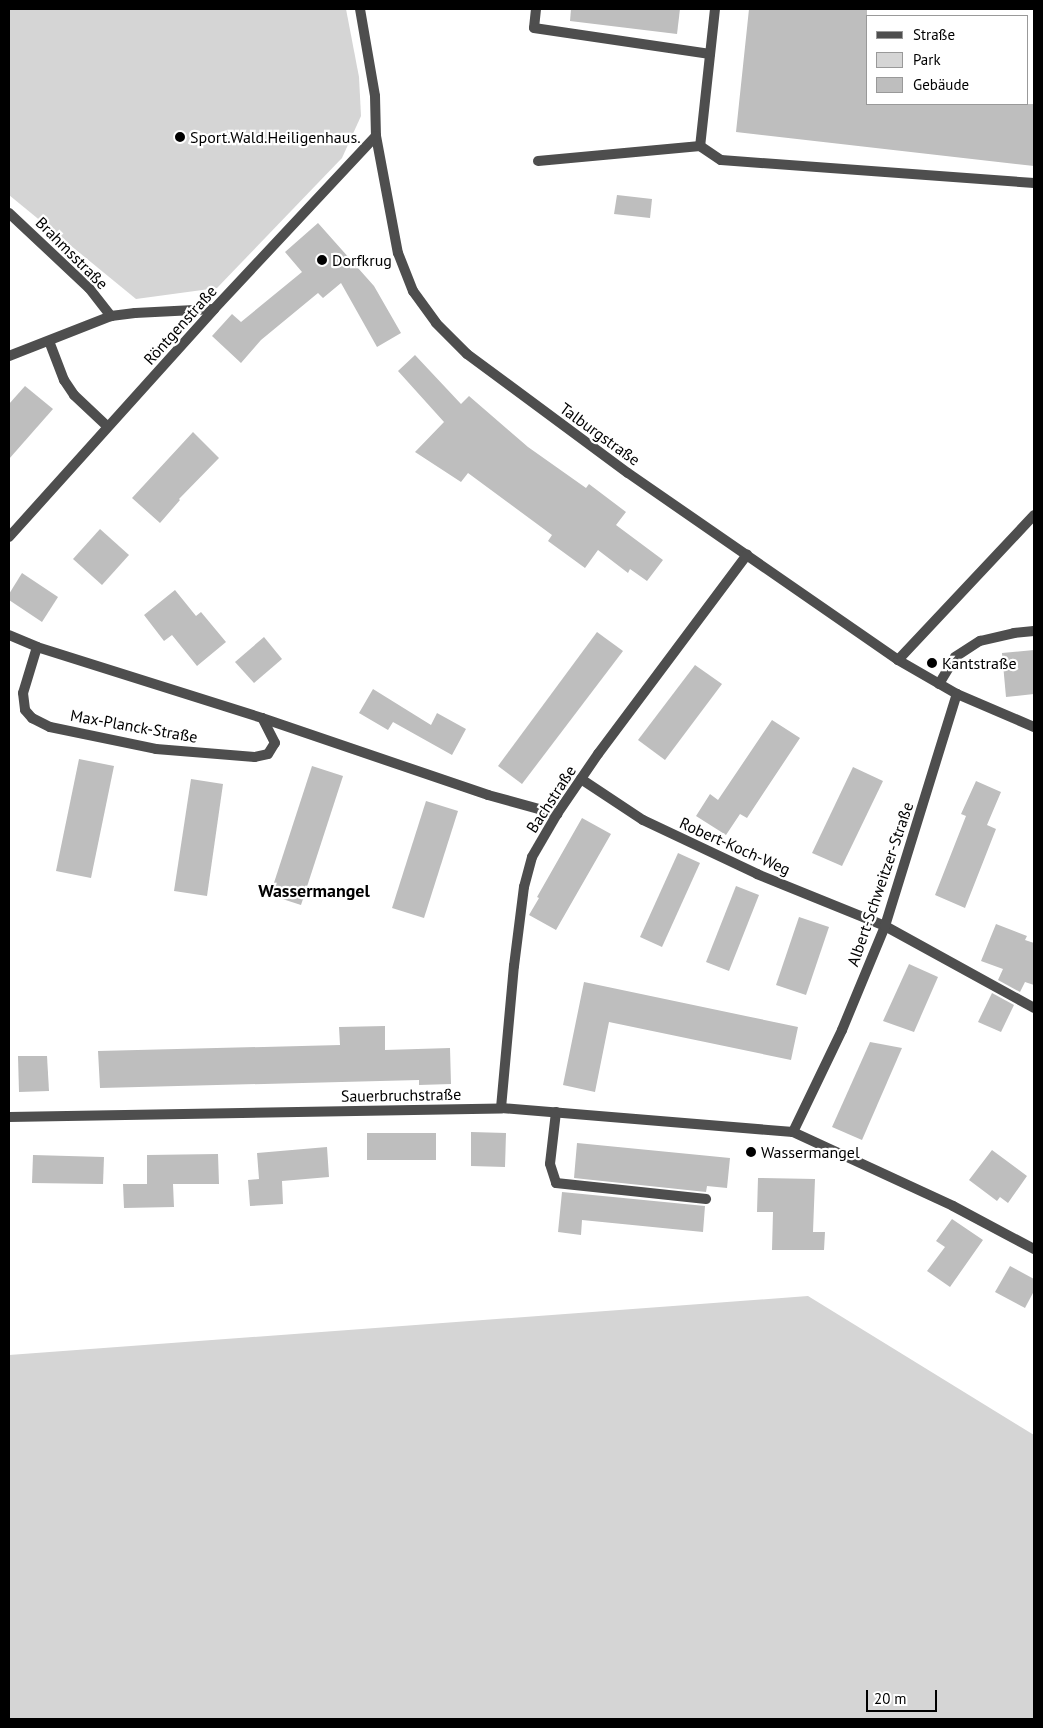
<!DOCTYPE html>
<meta charset="utf-8">
<style>
body{margin:0}
#map{position:relative;width:1043px;height:1728px;overflow:hidden;background:#fff;font-family:"PT Sans",sans-serif}
div>[style]{position:absolute}
.green>*{inset:0;background:#d5d5d5}
.building>*{inset:0;background:#bebebe}
.service>*{height:10px;margin:-5px;padding:0 5px;transform-origin:5px;border-radius:5px;background:#4e4e4e}
.minor>*{height:10px;margin:-5px;padding:0 5px;transform-origin:5px;border-radius:5px;background:#4e4e4e}
.dots>*{width:14px;height:14px;translate:-50% -50%;box-sizing:border-box;border:2px solid #fff;border-radius:50%}
span{translate:-50% -50%;white-space:nowrap;text-align:center;line-height:1.15;-webkit-text-stroke:4.5px #fff;paint-order:stroke}
.poi-label{font-size:16px;color:#000}
.left{translate:0 -50%;text-align:left}
.street-label{font-size:16px;color:#000}
.neighbourhood-label{font-size:18px;color:#000;font-weight:700}
.frame{position:absolute;inset:0;border:10px solid #000;pointer-events:none}
.legend{position:absolute;left:866px;top:15px;width:162px;height:90px;box-sizing:border-box;background:#fff;border:1px solid #999;margin:0;padding:6px 9px;list-style:none;font-size:15px;color:#000}
.legend li{display:flex;align-items:center;gap:10px;height:25px}
.legend b{width:25px;border:1px solid #999}
.scale{position:absolute;left:866px;top:1690px;width:71px;height:22px;box-sizing:border-box;border:2px solid #000;border-top:0;padding-left:6px;font-size:15px;line-height:18px;white-space:nowrap;color:#000;-webkit-text-stroke:4px #fff;paint-order:stroke}
</style>
<div id="map">
<div class="green">
<i style="clip-path:polygon(9px 9px,346px 9px,359px 77px,361px 116px,342px 158px,217px 288px,136px 299px,9px 195px)"></i>
<i style="clip-path:polygon(808px 1296px,1034px 1435px,1034px 1719px,9px 1719px,9px 1355px)"></i>
</div>
<div class="building">
<i style="clip-path:polygon(571px 9px,680px 9px,677px 34px,570px 21px)"></i>
<i style="clip-path:polygon(749px 9px,867px 9px,867px 104px,1034px 104px,1034px 166px,736px 132px)"></i>
<i style="clip-path:polygon(617px 195px,652px 199px,650px 218px,614px 214px)"></i>
<i style="clip-path:polygon(318px 223px,374px 286px,401px 333px,377px 347px,341px 283px,323px 298px,318px 293px,261px 340px,241px 363px,212px 336px,232px 314px,241px 322px,302px 272px,285px 252px)"></i>
<i style="clip-path:polygon(415px 355px,461px 404px,469px 396px,528px 447px,586px 488px,589px 484px,626px 512px,616px 525px,663px 560px,647px 581px,630px 569px,628px 573px,598px 550px,585px 568px,548px 541px,552px 535px,468px 473px,461px 482px,415px 452px,444px 422px,398px 371px)"></i>
<i style="clip-path:polygon(25px 386px,53px 409px,9px 459px,9px 404px)"></i>
<i style="clip-path:polygon(193px 432px,219px 458px,179px 499px,180px 500px,160px 523px,132px 498px)"></i>
<i style="clip-path:polygon(100px 529px,129px 555px,102px 585px,73px 559px)"></i>
<i style="clip-path:polygon(22px 573px,58px 597px,42px 622px,9px 600px,9px 594px)"></i>
<i style="clip-path:polygon(175px 590px,196px 616px,201px 612px,226px 642px,197px 666px,172px 635px,164px 641px,144px 615px)"></i>
<i style="clip-path:polygon(597px 632px,623px 651px,522px 784px,498px 766px)"></i>
<i style="clip-path:polygon(264px 637px,282px 659px,254px 683px,235px 662px)"></i>
<i style="clip-path:polygon(1034px 650px,1034px 694px,1006px 697px,1002px 653px)"></i>
<i style="clip-path:polygon(695px 665px,722px 684px,665px 760px,638px 740px)"></i>
<i style="clip-path:polygon(373px 689px,431px 725px,437px 713px,466px 729px,452px 755px,393px 722px,388px 730px,359px 713px)"></i>
<i style="clip-path:polygon(772px 720px,800px 738px,747px 818px,740px 814px,726px 835px,696px 816px,710px 794px,718px 800px)"></i>
<i style="clip-path:polygon(79px 759px,114px 766px,91px 878px,56px 871px)"></i>
<i style="clip-path:polygon(312px 766px,343px 776px,301px 905px,270px 895px)"></i>
<i style="clip-path:polygon(853px 767px,883px 781px,842px 866px,812px 853px)"></i>
<i style="clip-path:polygon(191px 779px,223px 784px,207px 896px,174px 891px)"></i>
<i style="clip-path:polygon(976px 781px,1001px 792px,987px 825px,996px 829px,965px 908px,935px 895px,966px 816px,961px 814px)"></i>
<i style="clip-path:polygon(426px 801px,458px 811px,424px 918px,392px 908px)"></i>
<i style="clip-path:polygon(582px 818px,611px 834px,556px 930px,529px 915px,539px 898px,537px 897px)"></i>
<i style="clip-path:polygon(678px 853px,700px 863px,662px 947px,640px 937px)"></i>
<i style="clip-path:polygon(736px 886px,759px 895px,729px 971px,706px 962px)"></i>
<i style="clip-path:polygon(799px 917px,829px 927px,806px 995px,776px 985px)"></i>
<i style="clip-path:polygon(996px 924px,1027px 936px,1025px 940px,1034px 943px,1034px 985px,1025px 982px,1020px 992px,998px 980px,1003px 969px,981px 961px)"></i>
<i style="clip-path:polygon(909px 964px,938px 977px,914px 1032px,883px 1021px)"></i>
<i style="clip-path:polygon(584px 982px,798px 1027px,791px 1060px,609px 1022px,595px 1092px,563px 1085px)"></i>
<i style="clip-path:polygon(992px 993px,1014px 1005px,1001px 1032px,978px 1022px)"></i>
<i style="clip-path:polygon(385px 1026px,385px 1050px,450px 1048px,451px 1084px,419px 1085px,419px 1080px,100px 1088px,98px 1051px,340px 1045px,339px 1027px)"></i>
<i style="clip-path:polygon(870px 1042px,902px 1048px,862px 1140px,832px 1127px)"></i>
<i style="clip-path:polygon(18px 1056px,47px 1056px,49px 1091px,19px 1092px)"></i>
<i style="clip-path:polygon(471px 1132px,506px 1133px,505px 1167px,471px 1166px)"></i>
<i style="clip-path:polygon(367px 1133px,436px 1133px,436px 1160px,367px 1160px)"></i>
<i style="clip-path:polygon(577px 1143px,730px 1158px,727px 1188px,707px 1186px,706px 1192px,574px 1178px)"></i>
<i style="clip-path:polygon(327px 1147px,329px 1177px,282px 1181px,283px 1204px,250px 1206px,248px 1180px,259px 1179px,257px 1153px)"></i>
<i style="clip-path:polygon(992px 1150px,1027px 1176px,1008px 1203px,1000px 1197px,997px 1201px,969px 1180px)"></i>
<i style="clip-path:polygon(218px 1154px,219px 1184px,173px 1184px,174px 1207px,124px 1208px,123px 1184px,147px 1184px,147px 1155px)"></i>
<i style="clip-path:polygon(33px 1155px,104px 1157px,103px 1184px,32px 1183px)"></i>
<i style="clip-path:polygon(758px 1178px,815px 1179px,813px 1232px,825px 1232px,824px 1250px,772px 1250px,773px 1212px,757px 1212px)"></i>
<i style="clip-path:polygon(562px 1192px,705px 1206px,703px 1232px,582px 1220px,581px 1235px,558px 1232px)"></i>
<i style="clip-path:polygon(952px 1219px,983px 1240px,950px 1287px,927px 1271px,945px 1247px,936px 1241px)"></i>
<i style="clip-path:polygon(1010px 1266px,1034px 1279px,1034px 1291px,1025px 1308px,995px 1292px)"></i>
</div>
<div class="service">
<i style="left:536px;top:9px;width:19px;rotate:96deg"></i>
<i style="left:534px;top:28px;width:178px;rotate:8.4deg"></i>
<i style="left:715px;top:9px;width:138px;rotate:96.2deg"></i>
<i style="left:700px;top:146px;width:25px;rotate:34deg"></i>
<i style="left:721px;top:160px;width:314px;rotate:4.2deg"></i>
<i style="left:538px;top:161px;width:163px;rotate:-5.3deg"></i>
<i style="left:49px;top:341px;width:42px;rotate:69deg"></i>
<i style="left:64px;top:380px;width:18px;rotate:56deg"></i>
<i style="left:74px;top:395px;width:45px;rotate:43.2deg"></i>
<i style="left:898px;top:660px;width:199px;rotate:-46.8deg"></i>
<i style="left:556px;top:1112px;width:52px;rotate:96.6deg"></i>
<i style="left:550px;top:1164px;width:20px;rotate:72deg"></i>
<i style="left:556px;top:1183px;width:151px;rotate:6.1deg"></i>
</div>
<div class="minor">
<i style="left:360px;top:9px;width:88px;rotate:80.2deg"></i>
<i style="left:375px;top:96px;width:40px;rotate:88.6deg"></i>
<i style="left:376px;top:136px;width:119px;rotate:79.4deg"></i>
<i style="left:398px;top:253px;width:41px;rotate:68.5deg"></i>
<i style="left:413px;top:291px;width:39px;rotate:54deg"></i>
<i style="left:436px;top:323px;width:44px;rotate:45deg"></i>
<i style="left:467px;top:354px;width:200px;rotate:36.5deg"></i>
<i style="left:628px;top:473px;width:328px;rotate:34.7deg"></i>
<i style="left:898px;top:660px;width:68px;rotate:30deg"></i>
<i style="left:957px;top:694px;width:84px;rotate:23.2deg"></i>
<i style="left:9px;top:213px;width:110px;rotate:43.2deg"></i>
<i style="left:89px;top:288px;width:36px;rotate:52deg"></i>
<i style="left:9px;top:356px;width:110px;rotate:-21.4deg"></i>
<i style="left:111px;top:316px;width:24px;rotate:-7deg"></i>
<i style="left:135px;top:313px;width:79px;rotate:-2.9deg"></i>
<i style="left:9px;top:537px;width:307px;rotate:-48deg"></i>
<i style="left:214px;top:309px;width:237px;rotate:-46.9deg"></i>
<i style="left:9px;top:635px;width:30px;rotate:23deg"></i>
<i style="left:37px;top:647px;width:236px;rotate:17.5deg"></i>
<i style="left:262px;top:718px;width:239px;rotate:18.8deg"></i>
<i style="left:488px;top:795px;width:72px;rotate:15.4deg"></i>
<i style="left:37px;top:647px;width:48px;rotate:106.9deg"></i>
<i style="left:23px;top:693px;width:17px;rotate:83deg"></i>
<i style="left:25px;top:710px;width:11px;rotate:49deg"></i>
<i style="left:32px;top:718px;width:20px;rotate:27deg"></i>
<i style="left:50px;top:727px;width:108px;rotate:11.7deg"></i>
<i style="left:156px;top:749px;width:99px;rotate:4.6deg"></i>
<i style="left:255px;top:757px;width:13px;rotate:-13deg"></i>
<i style="left:268px;top:754px;width:13px;rotate:-58deg"></i>
<i style="left:275px;top:743px;width:28px;rotate:-117deg"></i>
<i style="left:939px;top:684px;width:31px;rotate:-59deg"></i>
<i style="left:955px;top:657px;width:30px;rotate:-33deg"></i>
<i style="left:980px;top:641px;width:35px;rotate:-13deg"></i>
<i style="left:1014px;top:633px;width:20px;rotate:-6deg"></i>
<i style="left:581px;top:779px;width:74px;rotate:33.5deg"></i>
<i style="left:643px;top:820px;width:126px;rotate:25.3deg"></i>
<i style="left:757px;top:874px;width:138px;rotate:22.1deg"></i>
<i style="left:885px;top:926px;width:170px;rotate:28.8deg"></i>
<i style="left:501px;top:1108px;width:143px;rotate:-84.8deg"></i>
<i style="left:514px;top:966px;width:80px;rotate:-82.8deg"></i>
<i style="left:524px;top:887px;width:31px;rotate:-75deg"></i>
<i style="left:532px;top:857px;width:50px;rotate:-59.8deg"></i>
<i style="left:557px;top:814px;width:73px;rotate:-55.7deg"></i>
<i style="left:598px;top:754px;width:249px;rotate:-53.2deg"></i>
<i style="left:9px;top:1117px;width:492px;rotate:-1deg"></i>
<i style="left:501px;top:1108px;width:293px;rotate:4.7deg"></i>
<i style="left:793px;top:1132px;width:176px;rotate:24.8deg"></i>
<i style="left:953px;top:1206px;width:92px;rotate:28deg"></i>
<i style="left:793px;top:1132px;width:113px;rotate:-64.3deg"></i>
<i style="left:842px;top:1030px;width:113px;rotate:-67.5deg"></i>
<i style="left:885px;top:926px;width:243px;rotate:-72.8deg"></i>
</div>
<div class="dots">
<i style="left:180px;top:137px;background:#000"></i>
<i style="left:322px;top:260px;background:#000"></i>
<i style="left:932px;top:663px;background:#000"></i>
<i style="left:751px;top:1152px;background:#000"></i>
</div>
<div class="poi-label">
<span class="left" style="left:190px;top:137px">Sport.Wald.Heiligenhaus.</span>
<span class="left" style="left:332px;top:260px">Dorfkrug</span>
<span class="left" style="left:942px;top:663px">Kantstraße</span>
<span class="left" style="left:761px;top:1152px">Wassermangel</span>
</div>
<div class="street-label">
<span style="left:72px;top:253px;rotate:45deg">Brahmsstraße</span>
<span style="left:180px;top:325px;rotate:-48deg">Röntgenstraße</span>
<span style="left:600px;top:434px;rotate:36deg">Talburgstraße</span>
<span style="left:134px;top:726px;rotate:10deg">Max-Planck-Straße</span>
<span style="left:551px;top:799px;rotate:-57deg">Bachstraße</span>
<span style="left:735px;top:846px;rotate:24deg">Robert-Koch-Weg</span>
<span style="left:880px;top:884px;rotate:-71deg">Albert-Schweitzer-Straße</span>
<span style="left:401px;top:1095px;rotate:-1deg">Sauerbruchstraße</span>
</div>
<div class="neighbourhood-label">
<span style="left:314px;top:891px">Wassermangel</span>
</div>
<div class="frame"></div>
<ul class="legend">
<li><b style="height:6px;background:#4e4e4e"></b>Straße</li>
<li><b style="height:14px;background:#d5d5d5"></b>Park</li>
<li><b style="height:14px;background:#bebebe"></b>Gebäude</li>
</ul>
<div class="scale">20 m</div>
</div>
